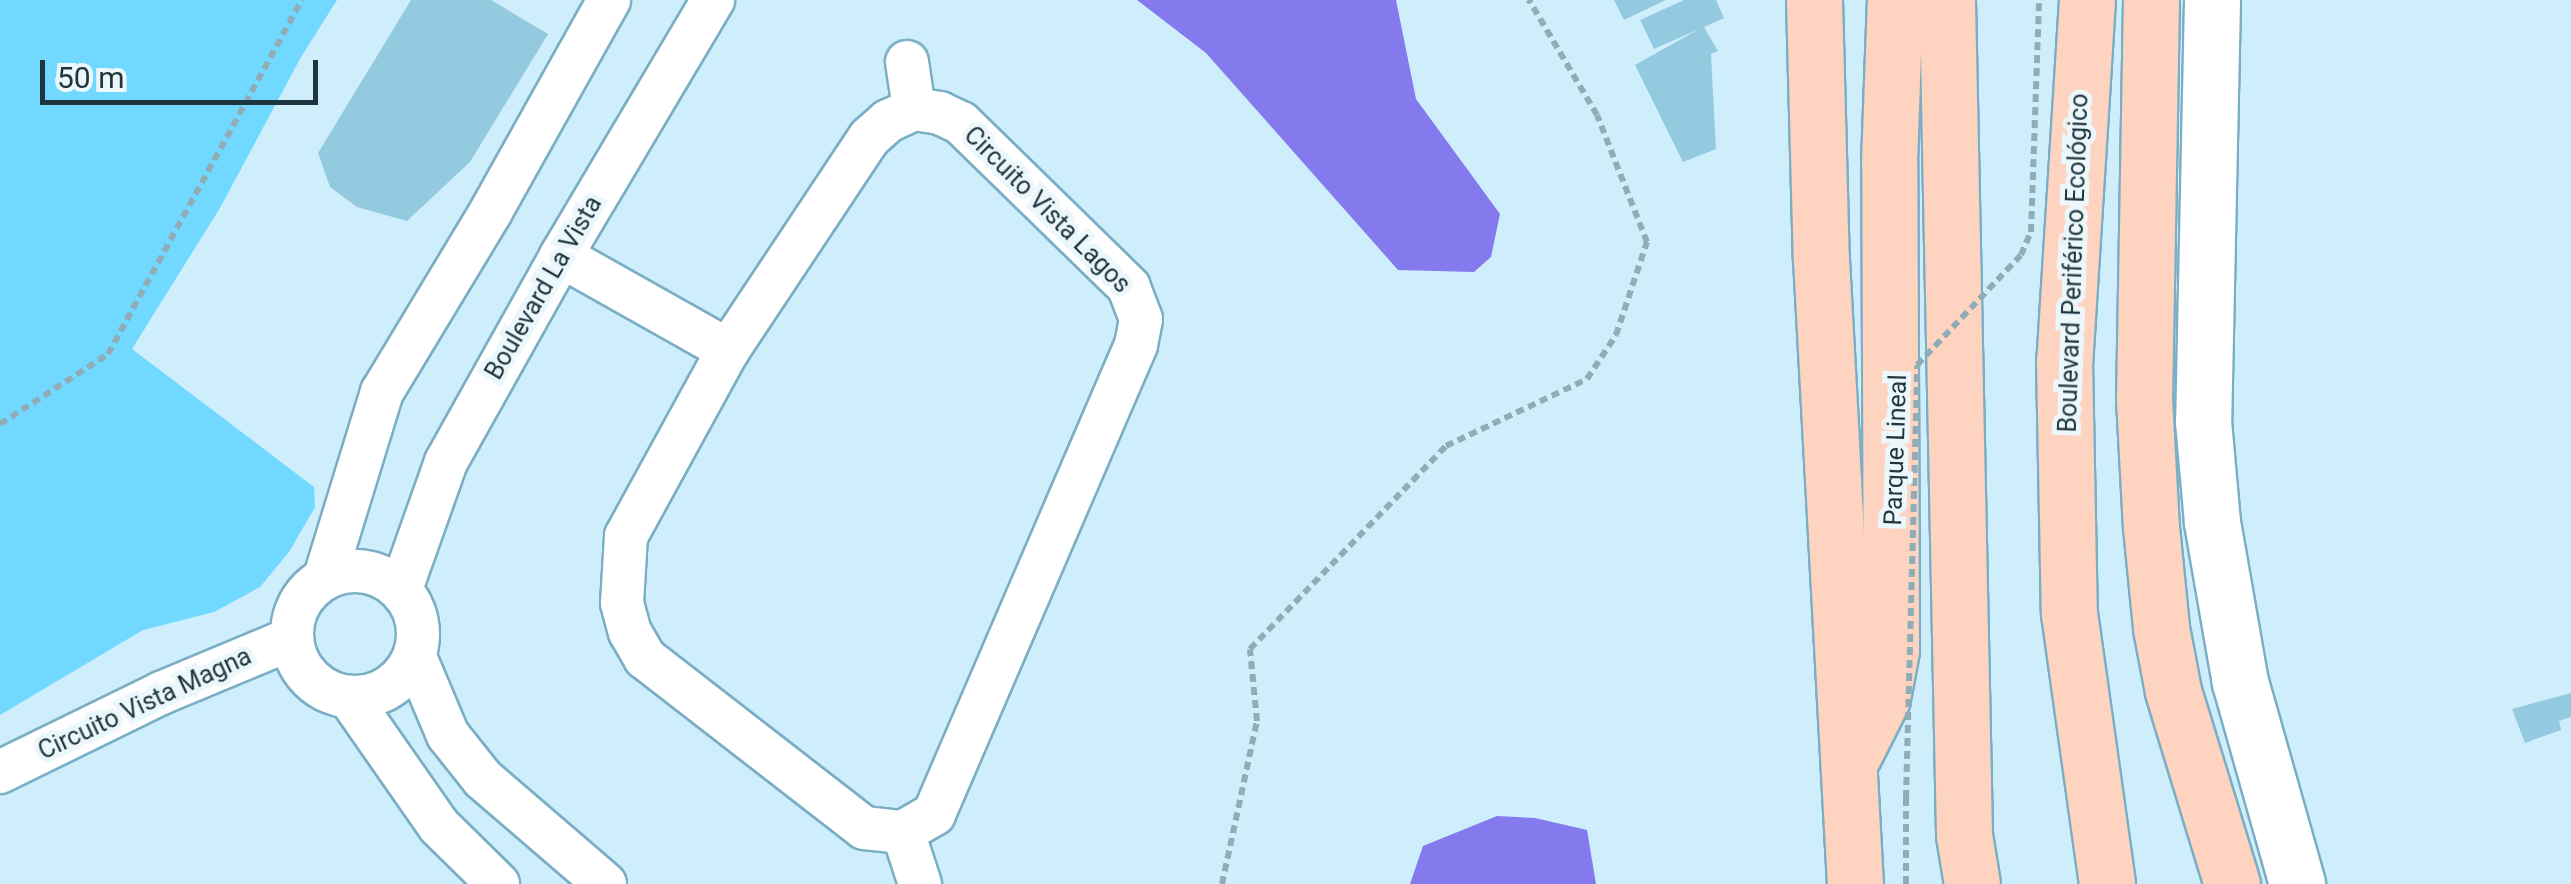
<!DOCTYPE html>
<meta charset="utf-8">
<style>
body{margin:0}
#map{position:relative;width:2571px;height:884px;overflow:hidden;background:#ceeefb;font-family:Roboto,sans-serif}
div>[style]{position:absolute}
.green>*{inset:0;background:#71d8ff}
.water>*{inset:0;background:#8579ee}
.building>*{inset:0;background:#94cadf}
.path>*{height:6px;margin-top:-3px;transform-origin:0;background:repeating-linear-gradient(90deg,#8facb7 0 8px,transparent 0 13px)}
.roads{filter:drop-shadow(2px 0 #7aaec4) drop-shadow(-2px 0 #7aaec4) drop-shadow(0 2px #7aaec4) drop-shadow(0 -2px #7aaec4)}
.minor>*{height:42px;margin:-21px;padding:0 21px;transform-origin:21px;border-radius:21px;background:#fff}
.minor>.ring{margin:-21px;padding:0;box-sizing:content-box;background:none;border:42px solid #fff;border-radius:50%}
.tertiary>*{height:55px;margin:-27.5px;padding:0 27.5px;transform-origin:27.5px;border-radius:27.5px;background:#fff}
.trunk>*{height:55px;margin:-27.5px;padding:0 27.5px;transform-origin:27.5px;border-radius:27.5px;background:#fed3c0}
.path-bridge>*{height:6px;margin-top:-3px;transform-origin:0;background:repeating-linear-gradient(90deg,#8facb7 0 8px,transparent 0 13px)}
span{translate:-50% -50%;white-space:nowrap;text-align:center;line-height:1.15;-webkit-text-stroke:10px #ecf7fb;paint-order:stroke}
.street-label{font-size:25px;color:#1f353d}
.scale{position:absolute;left:40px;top:60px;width:278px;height:45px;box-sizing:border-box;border:5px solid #1f353d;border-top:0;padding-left:12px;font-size:30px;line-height:35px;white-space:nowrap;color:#1f353d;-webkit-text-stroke:8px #ecf7fb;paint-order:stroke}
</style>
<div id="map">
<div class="green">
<i style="clip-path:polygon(0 0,337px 0,301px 57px,220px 208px,132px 349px,314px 487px,315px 507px,289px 552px,260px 587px,214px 612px,143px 630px,0 715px)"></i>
</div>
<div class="water">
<i style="clip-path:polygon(1137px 0,1396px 0,1416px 99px,1500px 214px,1491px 257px,1474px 272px,1398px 270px,1206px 53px)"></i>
<i style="clip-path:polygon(1497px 816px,1535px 818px,1587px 830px,1596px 884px,1410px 884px,1423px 846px)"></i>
</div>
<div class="building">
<i style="clip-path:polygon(411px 0,491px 0,548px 34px,470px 162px,407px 221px,357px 207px,330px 187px,318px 153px)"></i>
<i style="clip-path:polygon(1614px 0,1666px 0,1624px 20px)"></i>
<i style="clip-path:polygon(1684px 0,1716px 0,1724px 18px,1704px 27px,1718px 51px,1711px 54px,1716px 149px,1683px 162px,1635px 65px,1699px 29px,1654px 49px,1640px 20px)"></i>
<i style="clip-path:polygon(2571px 693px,2571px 717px,2559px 721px,2561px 730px,2525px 743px,2512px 709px)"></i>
</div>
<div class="path">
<i style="left:0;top:424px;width:129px;rotate:-32.9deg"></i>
<i style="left:108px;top:354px;width:404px;rotate:-61.3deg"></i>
<i style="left:1222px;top:884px;width:167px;rotate:-77.9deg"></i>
<i style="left:1257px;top:721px;width:72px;rotate:-95.6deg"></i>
<i style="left:1250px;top:649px;width:282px;rotate:-46deg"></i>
<i style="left:1446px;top:446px;width:156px;rotate:-25.4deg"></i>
<i style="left:1587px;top:379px;width:53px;rotate:-56.6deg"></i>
<i style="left:1616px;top:335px;width:98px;rotate:-71.6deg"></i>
<i style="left:1647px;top:242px;width:136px;rotate:-111.5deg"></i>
<i style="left:1597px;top:115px;width:134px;rotate:-120.6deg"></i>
<i style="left:1906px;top:884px;width:86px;rotate:-90deg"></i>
</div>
<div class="roads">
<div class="minor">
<i style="left:907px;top:62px;width:48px;rotate:81.5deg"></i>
<i style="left:561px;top:256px;width:192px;rotate:29.4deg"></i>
<i class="ring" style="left:292px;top:571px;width:84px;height:84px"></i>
<i style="left:325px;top:577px;width:194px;rotate:-72.9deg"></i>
<i style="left:382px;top:392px;width:209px;rotate:-58.9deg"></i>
<i style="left:490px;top:213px;width:244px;rotate:-60.8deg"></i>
<i style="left:401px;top:589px;width:135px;rotate:-70.5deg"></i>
<i style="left:446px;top:462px;width:236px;rotate:-60.8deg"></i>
<i style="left:561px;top:256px;width:298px;rotate:-59.3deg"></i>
<i style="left:415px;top:657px;width:85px;rotate:67.1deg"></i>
<i style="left:448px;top:735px;width:56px;rotate:51.5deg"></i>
<i style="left:483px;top:779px;width:161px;rotate:40.7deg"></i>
<i style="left:349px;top:697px;width:157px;rotate:55.1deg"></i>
<i style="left:439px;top:826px;width:83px;rotate:44.5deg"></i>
<i style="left:0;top:772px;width:179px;rotate:-26.1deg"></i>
<i style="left:161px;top:693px;width:141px;rotate:-22.6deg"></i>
<i style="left:903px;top:832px;width:36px;rotate:-30deg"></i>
<i style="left:934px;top:814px;width:511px;rotate:-66.7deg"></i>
<i style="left:1136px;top:345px;width:26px;rotate:-79deg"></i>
<i style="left:1141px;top:319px;width:34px;rotate:-111deg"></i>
<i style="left:1129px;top:287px;width:235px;rotate:-135.7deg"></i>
<i style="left:961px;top:123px;width:23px;rotate:-155deg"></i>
<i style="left:940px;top:113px;width:26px;rotate:-171deg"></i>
<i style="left:914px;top:109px;width:29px;rotate:155deg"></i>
<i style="left:888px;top:121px;width:25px;rotate:138deg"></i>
<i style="left:869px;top:138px;width:255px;rotate:123.6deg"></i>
<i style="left:728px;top:350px;width:212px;rotate:118.7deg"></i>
<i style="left:626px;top:536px;width:67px;rotate:93.4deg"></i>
<i style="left:622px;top:603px;width:30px;rotate:75deg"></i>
<i style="left:630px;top:632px;width:30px;rotate:60deg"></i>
<i style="left:645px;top:658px;width:277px;rotate:37.8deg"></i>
<i style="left:864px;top:828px;width:39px;rotate:6deg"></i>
<i style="left:903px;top:832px;width:55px;rotate:71.9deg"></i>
</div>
<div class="tertiary">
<i style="left:2212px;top:0;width:421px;rotate:91.2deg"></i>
<i style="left:2203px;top:421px;width:101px;rotate:84.9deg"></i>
<i style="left:2212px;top:522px;width:162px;rotate:80.1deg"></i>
<i style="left:2240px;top:682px;width:210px;rotate:74.2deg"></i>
</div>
<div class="trunk">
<i style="left:1814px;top:0;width:259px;rotate:88.5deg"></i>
<i style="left:1821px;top:259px;width:626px;rotate:86.89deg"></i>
<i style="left:1947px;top:0;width:835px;rotate:88.83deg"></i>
<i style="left:1964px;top:835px;width:50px;rotate:80.7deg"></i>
<i style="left:2087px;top:0;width:362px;rotate:93.6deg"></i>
<i style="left:2064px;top:361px;width:252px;rotate:88.9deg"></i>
<i style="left:2069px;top:613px;width:274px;rotate:82deg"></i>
<i style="left:2151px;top:0;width:399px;rotate:91deg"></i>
<i style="left:2144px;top:399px;width:128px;rotate:86.9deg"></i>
<i style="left:2151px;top:527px;width:101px;rotate:84.3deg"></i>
<i style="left:2161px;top:628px;width:64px;rotate:79.2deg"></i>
<i style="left:2173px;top:691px;width:202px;rotate:73deg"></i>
<i style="left:1854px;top:754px;width:63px;rotate:-63.4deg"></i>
<i style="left:1882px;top:698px;width:49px;rotate:-79.4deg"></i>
<i style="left:1891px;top:650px;width:488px;rotate:-90.2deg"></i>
<i style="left:1889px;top:162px;width:162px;rotate:-87.9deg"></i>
</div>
</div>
<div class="path-bridge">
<i style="left:1906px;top:798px;width:433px;rotate:-88.5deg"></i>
<i style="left:1917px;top:365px;width:151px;rotate:-46.6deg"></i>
<i style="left:2021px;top:255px;width:25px;rotate:-67deg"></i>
<i style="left:2031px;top:232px;width:232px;rotate:-88deg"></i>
</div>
<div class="street-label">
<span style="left:1047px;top:210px;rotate:45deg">Circuito Vista Lagos</span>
<span style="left:2074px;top:263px;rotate:-88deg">Boulevard Periférico Ecológico</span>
<span style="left:544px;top:288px;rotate:-60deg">Boulevard La Vista</span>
<span style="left:1896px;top:450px;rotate:-88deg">Parque Lineal</span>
<span style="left:145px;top:704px;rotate:-25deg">Circuito Vista Magna</span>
</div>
<div class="scale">50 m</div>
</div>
